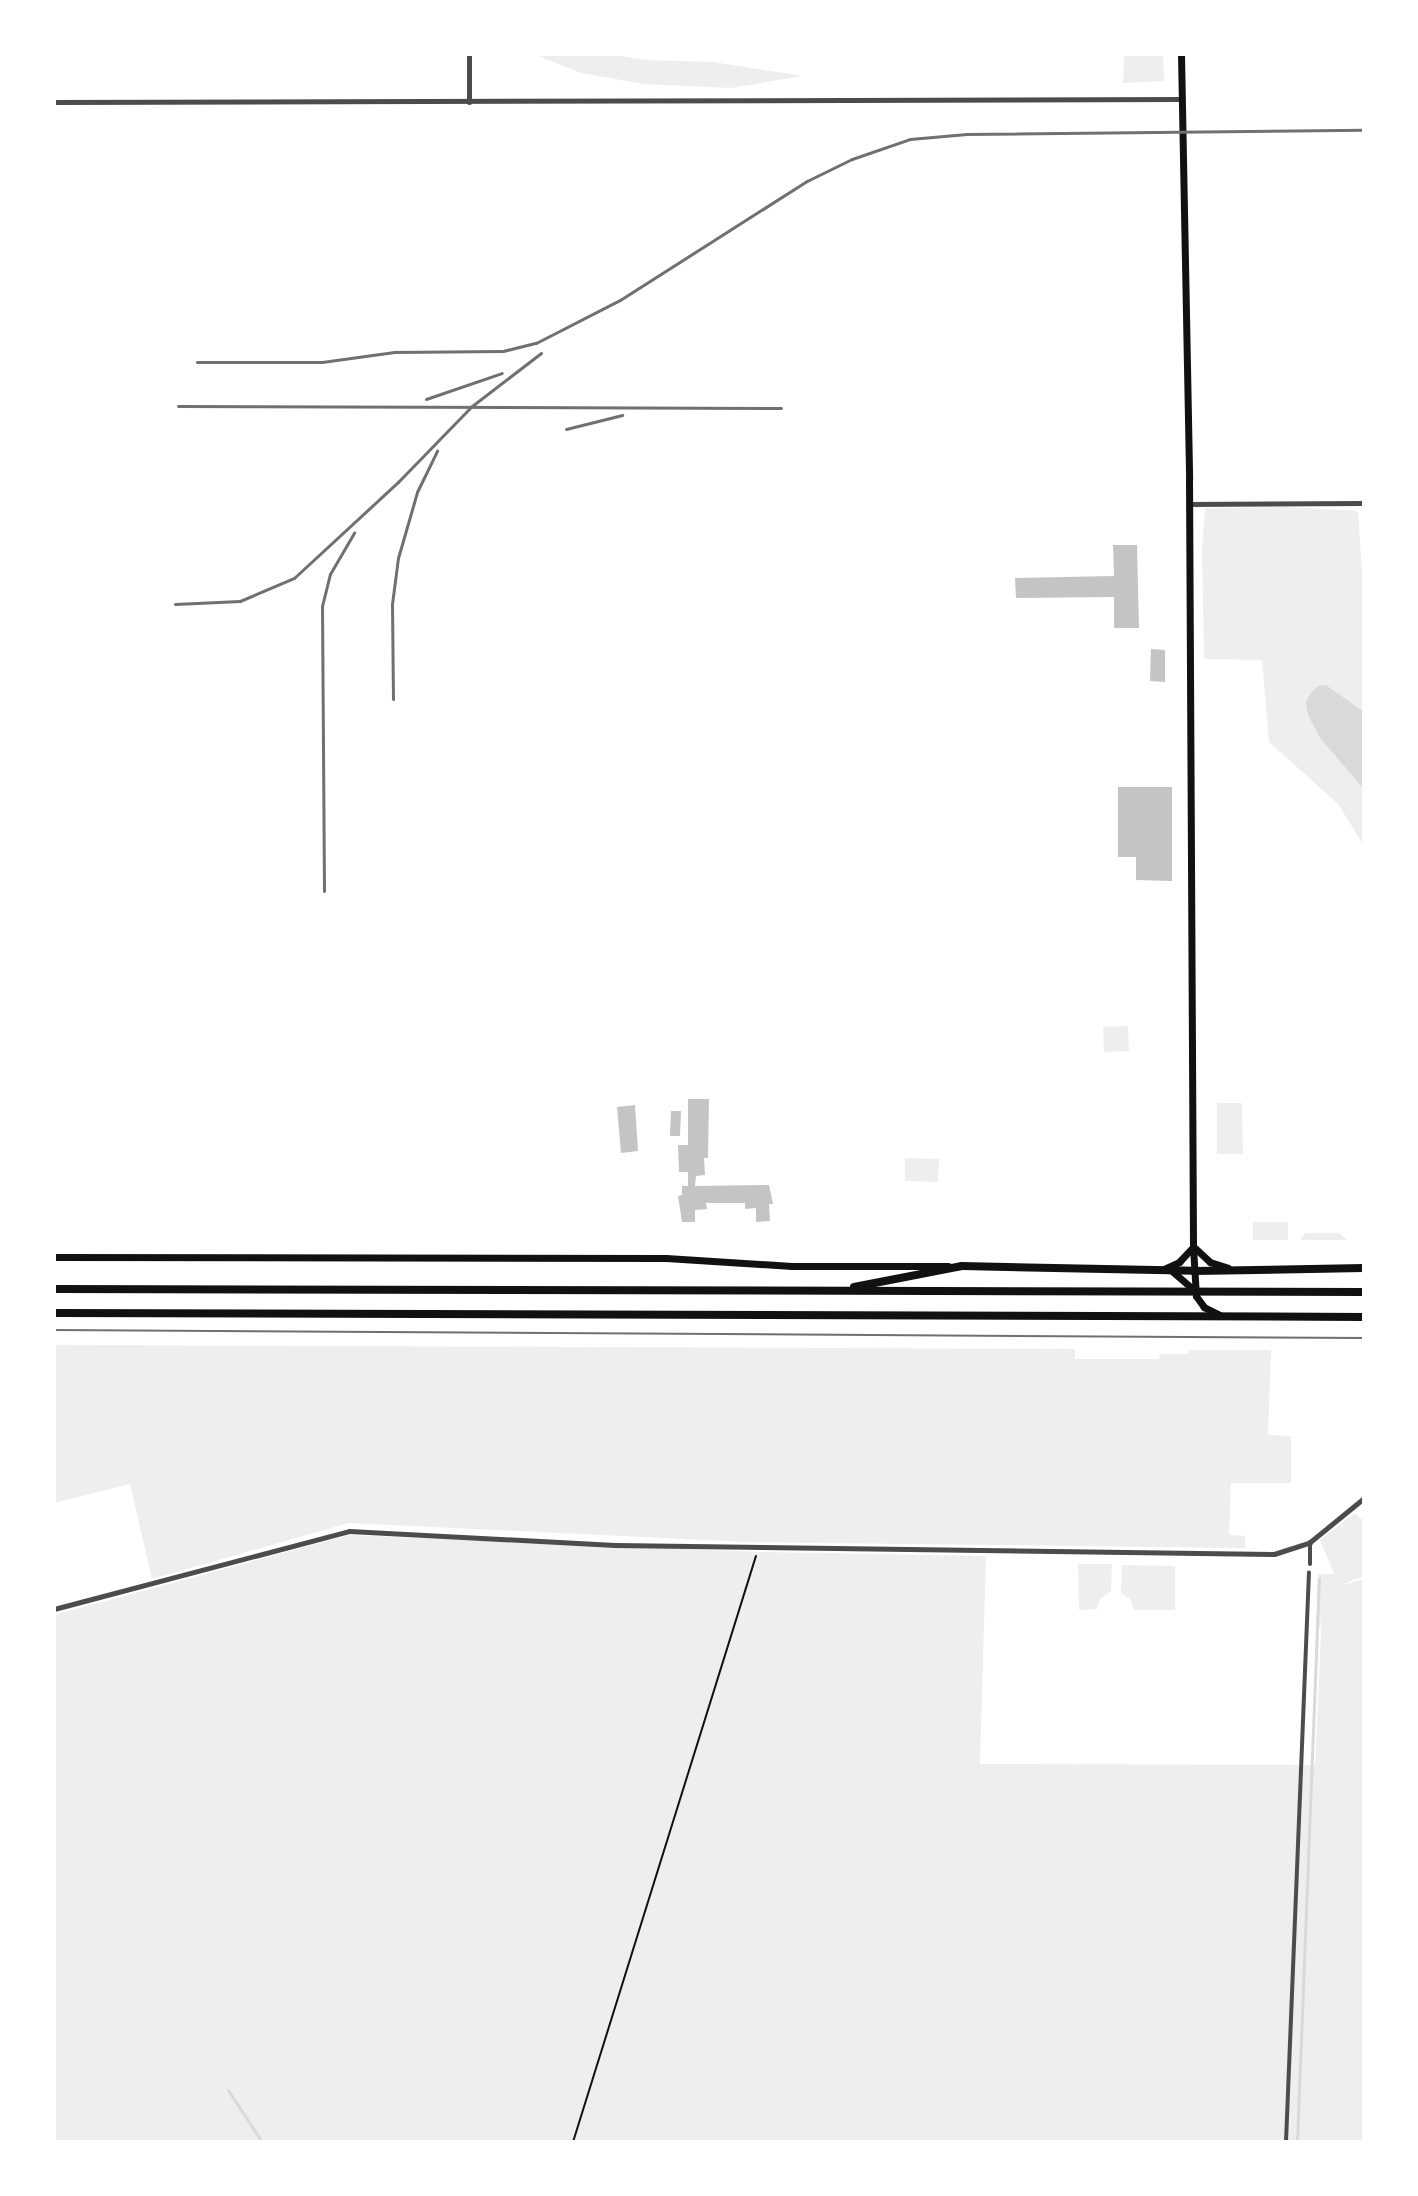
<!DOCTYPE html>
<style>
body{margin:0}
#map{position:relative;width:1418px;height:2196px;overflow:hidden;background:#fff;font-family:"Noto Sans",sans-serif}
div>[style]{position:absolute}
.green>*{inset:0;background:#eee}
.water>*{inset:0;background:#d9d9d9}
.stream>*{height:3px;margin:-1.5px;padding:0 1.5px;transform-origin:1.5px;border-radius:1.5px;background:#d9d9d9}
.building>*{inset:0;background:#c4c4c4}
.path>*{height:2px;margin:-1px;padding:0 1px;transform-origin:1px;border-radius:1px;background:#111}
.pedestrian>*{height:4px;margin:-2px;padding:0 2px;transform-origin:2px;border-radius:2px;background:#4c4c4c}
.minor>*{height:5px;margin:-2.5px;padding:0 2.5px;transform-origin:2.5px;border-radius:2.5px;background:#4c4c4c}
.secondary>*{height:7px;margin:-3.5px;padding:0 3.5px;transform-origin:3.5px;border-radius:3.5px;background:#111}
.primary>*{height:8px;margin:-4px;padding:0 4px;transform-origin:4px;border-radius:4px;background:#111}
.tram>*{height:2px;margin:-1px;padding:0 1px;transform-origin:1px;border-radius:1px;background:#707070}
.rail>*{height:3px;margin:-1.5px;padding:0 1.5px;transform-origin:1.5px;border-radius:1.5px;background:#707070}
span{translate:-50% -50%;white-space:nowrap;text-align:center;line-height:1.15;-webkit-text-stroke:8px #fff;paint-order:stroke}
.frame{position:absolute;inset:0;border:56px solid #fff;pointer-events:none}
</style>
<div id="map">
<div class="green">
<i style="clip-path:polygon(534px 54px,606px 54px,646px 60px,713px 62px,802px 76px,731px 88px,644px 84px,581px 73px)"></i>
<i style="clip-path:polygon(1124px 54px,1163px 54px,1164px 81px,1123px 83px)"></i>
<i style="clip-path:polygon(1288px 507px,1358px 511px,1364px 605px,1364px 846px,1338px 804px,1269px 742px,1262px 660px,1204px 659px,1202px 549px,1205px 508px)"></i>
<i style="clip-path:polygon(1128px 1026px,1129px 1051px,1104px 1052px,1103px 1027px)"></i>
<i style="clip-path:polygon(1217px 1103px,1242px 1103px,1243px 1154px,1217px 1154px)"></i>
<i style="clip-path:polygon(905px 1158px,939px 1159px,938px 1182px,905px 1181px)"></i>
<i style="clip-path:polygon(1253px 1222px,1288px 1222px,1288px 1240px,1253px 1240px)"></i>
<i style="clip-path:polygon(1305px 1233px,1339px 1233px,1347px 1240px,1300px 1240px)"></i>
<i style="clip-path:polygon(54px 1345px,1075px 1349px,1075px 1359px,1159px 1359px,1160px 1354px,1188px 1354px,1189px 1350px,1271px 1350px,1268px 1435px,1291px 1436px,1291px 1483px,1231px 1483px,1229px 1535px,1245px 1536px,1245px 1548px,747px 1542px,349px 1523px,152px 1579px,130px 1484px,54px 1503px)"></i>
<i style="clip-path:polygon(1355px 1513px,1360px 1519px,1364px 1517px,1364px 1577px,1358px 1578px,1340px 1586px,1364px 1579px,1364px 2142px,54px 2142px,54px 1615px,349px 1535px,762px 1552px,986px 1556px,980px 1764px,1315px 1765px,1322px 1613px,1320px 1628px,1316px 1629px,1318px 1574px,1334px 1574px,1320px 1540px)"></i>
<i style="clip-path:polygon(1078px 1564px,1112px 1564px,1111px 1591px,1100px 1599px,1097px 1609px,1079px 1610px)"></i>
<i style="clip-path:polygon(1122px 1565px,1175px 1566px,1175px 1610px,1134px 1610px,1130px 1599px,1121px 1593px)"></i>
</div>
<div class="water">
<i style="clip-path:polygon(1326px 685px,1364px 712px,1364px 789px,1320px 738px,1308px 715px,1306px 702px,1311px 693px,1318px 686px)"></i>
</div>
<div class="stream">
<i style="left:228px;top:2090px;width:62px;rotate:56.8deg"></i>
<i style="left:1297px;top:2142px;width:564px;rotate:-87.77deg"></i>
</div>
<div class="building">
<i style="clip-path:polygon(1113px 545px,1137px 545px,1139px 628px,1114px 628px,1114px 597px,1016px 598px,1015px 578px,1114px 576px)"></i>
<i style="clip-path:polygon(1151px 649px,1165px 650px,1165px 682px,1150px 681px)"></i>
<i style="clip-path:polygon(1118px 787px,1172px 787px,1172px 881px,1136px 880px,1136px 857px,1118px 857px)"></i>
<i style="clip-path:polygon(688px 1099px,709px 1099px,708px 1158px,704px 1158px,705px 1175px,696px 1176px,695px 1186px,769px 1185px,773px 1204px,769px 1204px,770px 1221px,756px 1222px,756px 1208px,745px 1209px,745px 1203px,706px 1203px,707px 1209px,695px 1210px,695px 1222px,682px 1222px,678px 1196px,682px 1195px,682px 1186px,688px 1186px,688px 1172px,679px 1172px,678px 1145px,688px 1145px)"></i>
<i style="clip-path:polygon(635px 1105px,638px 1151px,621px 1153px,617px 1107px)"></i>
<i style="clip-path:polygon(671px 1111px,681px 1111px,680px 1136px,670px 1136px)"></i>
</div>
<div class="path">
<i style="left:573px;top:2142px;width:614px;rotate:-72.66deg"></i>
</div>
<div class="pedestrian">
<i style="left:1310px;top:1564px;width:22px;rotate:-90deg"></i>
<i style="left:1286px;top:2142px;width:570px;rotate:-87.69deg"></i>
</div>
<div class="minor">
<i style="left:469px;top:54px;width:48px;rotate:90deg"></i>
<i style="left:54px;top:102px;width:1127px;rotate:-0.15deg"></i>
<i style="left:1189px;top:504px;width:175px;rotate:-0.3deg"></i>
<i style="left:54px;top:1609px;width:305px;rotate:-14.8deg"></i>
<i style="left:349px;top:1531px;width:266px;rotate:3deg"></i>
<i style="left:615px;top:1545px;width:659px;rotate:0.78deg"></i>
<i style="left:1274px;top:1554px;width:38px;rotate:-18deg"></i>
<i style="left:1310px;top:1542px;width:70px;rotate:-39.2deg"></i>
</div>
<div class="secondary">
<i style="left:1181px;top:54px;width:425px;rotate:88.9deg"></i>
<i style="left:1189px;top:479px;width:768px;rotate:89.7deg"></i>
<i style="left:1193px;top:1247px;width:49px;rotate:86.5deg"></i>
<i style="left:1196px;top:1296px;width:14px;rotate:54deg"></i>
<i style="left:1204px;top:1307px;width:18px;rotate:27deg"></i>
<i style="left:1195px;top:1248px;width:21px;rotate:43deg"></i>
<i style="left:1210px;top:1262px;width:19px;rotate:18deg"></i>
<i style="left:54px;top:1257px;width:612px;rotate:0.09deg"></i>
<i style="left:666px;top:1258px;width:126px;rotate:3.6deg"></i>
<i style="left:792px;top:1266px;width:156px"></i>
<i style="left:1164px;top:1269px;width:17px;rotate:-25deg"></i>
<i style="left:1179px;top:1262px;width:19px;rotate:-47deg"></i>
<i style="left:1172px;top:1271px;width:30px;rotate:41deg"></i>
</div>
<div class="primary">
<i style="left:854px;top:1287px;width:110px;rotate:-11deg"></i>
<i style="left:962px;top:1266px;width:232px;rotate:1.2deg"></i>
<i style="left:1194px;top:1271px;width:170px;rotate:-1deg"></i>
<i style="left:54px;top:1289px;width:1310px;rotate:0.13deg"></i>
<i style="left:54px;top:1313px;width:1310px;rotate:0.17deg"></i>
</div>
<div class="tram">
<i style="left:54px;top:1330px;width:1310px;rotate:0.35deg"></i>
</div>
<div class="rail">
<i style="left:197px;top:362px;width:125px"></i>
<i style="left:322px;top:362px;width:73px;rotate:-7.9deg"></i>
<i style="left:394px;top:352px;width:109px;rotate:-0.5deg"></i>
<i style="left:503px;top:351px;width:34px;rotate:-14deg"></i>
<i style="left:536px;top:343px;width:94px;rotate:-27.1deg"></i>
<i style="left:620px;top:300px;width:222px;rotate:-32.5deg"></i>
<i style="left:807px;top:181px;width:50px;rotate:-26.1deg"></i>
<i style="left:852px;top:159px;width:61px;rotate:-19deg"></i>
<i style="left:910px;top:139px;width:57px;rotate:-5deg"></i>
<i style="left:967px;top:134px;width:397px;rotate:-0.6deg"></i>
<i style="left:426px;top:399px;width:80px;rotate:-18.9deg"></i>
<i style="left:178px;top:406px;width:603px;rotate:0.19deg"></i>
<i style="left:566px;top:429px;width:58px;rotate:-14deg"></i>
<i style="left:175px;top:604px;width:65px;rotate:-2.6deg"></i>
<i style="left:240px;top:601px;width:59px;rotate:-23.1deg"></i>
<i style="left:294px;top:578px;width:142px;rotate:-42.7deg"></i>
<i style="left:398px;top:482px;width:106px;rotate:-45.8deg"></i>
<i style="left:472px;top:406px;width:87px;rotate:-37.5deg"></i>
<i style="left:393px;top:699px;width:95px;rotate:-90.6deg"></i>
<i style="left:392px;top:604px;width:46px;rotate:-82.6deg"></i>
<i style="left:398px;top:558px;width:69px;rotate:-73.9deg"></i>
<i style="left:417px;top:492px;width:46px;rotate:-64deg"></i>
<i style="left:324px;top:891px;width:285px;rotate:-90.4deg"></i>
<i style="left:322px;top:606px;width:33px;rotate:-76deg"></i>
<i style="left:330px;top:574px;width:48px;rotate:-59.7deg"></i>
</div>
<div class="frame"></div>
</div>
